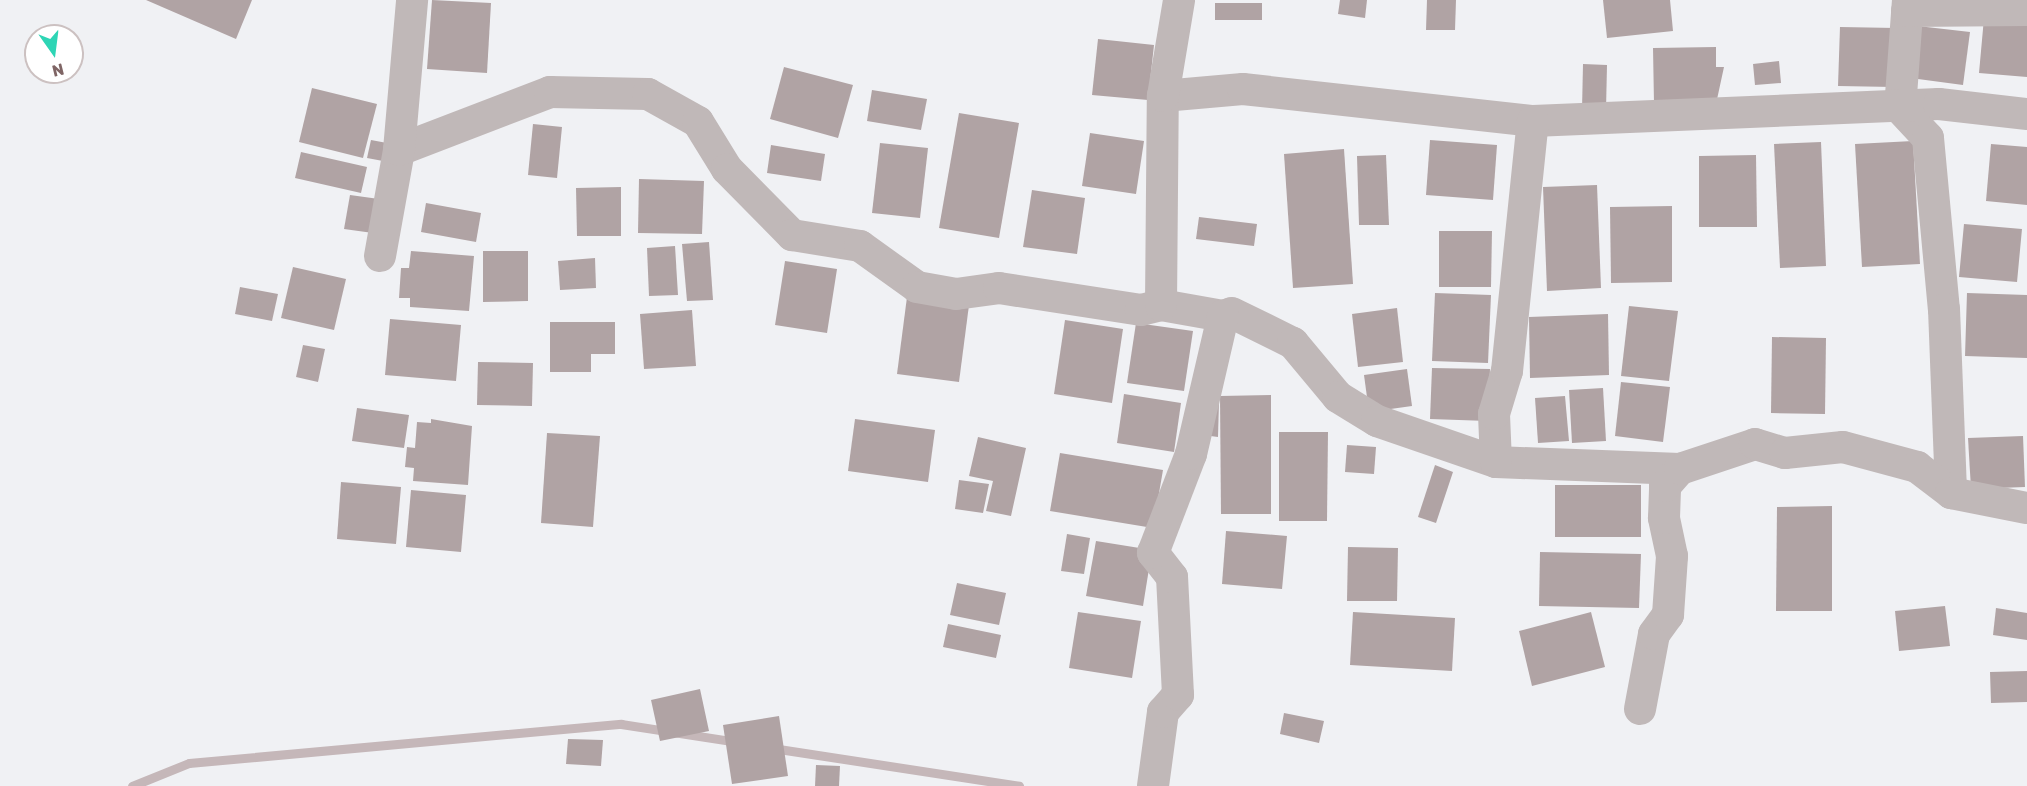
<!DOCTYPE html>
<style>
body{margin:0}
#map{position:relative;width:2027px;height:786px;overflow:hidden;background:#f0f1f4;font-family:Rubik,sans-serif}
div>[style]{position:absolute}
.stream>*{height:9px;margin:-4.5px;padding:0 4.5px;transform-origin:4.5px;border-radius:4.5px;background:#c5b7b9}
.building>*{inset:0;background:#b0a3a4}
.minor>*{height:32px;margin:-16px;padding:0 16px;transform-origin:16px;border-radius:16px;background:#c0b8b8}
span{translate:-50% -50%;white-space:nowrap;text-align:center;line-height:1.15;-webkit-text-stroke:6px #fff;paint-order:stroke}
.north{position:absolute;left:24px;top:24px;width:60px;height:60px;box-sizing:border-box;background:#fff;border:2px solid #ccc1c1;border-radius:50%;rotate:166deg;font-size:16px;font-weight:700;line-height:24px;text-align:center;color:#7f6565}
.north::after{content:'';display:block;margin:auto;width:21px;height:27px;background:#2ed5b5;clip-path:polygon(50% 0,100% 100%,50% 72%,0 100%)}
</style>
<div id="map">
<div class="stream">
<i style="left:772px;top:748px;width:250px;rotate:8.7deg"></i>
<i style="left:132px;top:786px;width:61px;rotate:-22deg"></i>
<i style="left:189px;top:763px;width:434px;rotate:-5.2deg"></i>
<i style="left:621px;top:724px;width:117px;rotate:8.8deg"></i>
</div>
<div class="building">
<i style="clip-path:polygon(146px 0,252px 0,236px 39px)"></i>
<i style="clip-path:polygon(432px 0,491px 3px,487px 73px,427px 69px)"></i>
<i style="clip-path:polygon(1340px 0,1367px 0,1365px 18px,1338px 14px)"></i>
<i style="clip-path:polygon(1427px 0,1456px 0,1455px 30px,1426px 30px)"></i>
<i style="clip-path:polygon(1603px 0,1670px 0,1673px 31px,1607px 38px)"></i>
<i style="clip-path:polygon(1215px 3px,1262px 3px,1262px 20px,1215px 20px)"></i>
<i style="clip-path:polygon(1984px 18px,2027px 22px,2027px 77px,1979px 73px)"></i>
<i style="clip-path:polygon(1909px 25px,1970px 32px,1963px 85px,1903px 77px)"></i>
<i style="clip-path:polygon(1840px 27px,1896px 28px,1894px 87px,1838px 86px)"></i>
<i style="clip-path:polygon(1098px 39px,1154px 45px,1148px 100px,1092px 95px)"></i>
<i style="clip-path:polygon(1716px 47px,1716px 67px,1724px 67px,1716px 104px,1654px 104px,1653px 48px)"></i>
<i style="clip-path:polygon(1779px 61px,1781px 83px,1755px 85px,1753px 64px)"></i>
<i style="clip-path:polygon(1583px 64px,1607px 65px,1606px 110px,1582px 110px)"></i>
<i style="clip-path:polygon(784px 67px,853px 85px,838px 138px,770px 119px)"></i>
<i style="clip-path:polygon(312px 88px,377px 104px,363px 158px,299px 142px)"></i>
<i style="clip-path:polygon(872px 90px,927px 99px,921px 130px,867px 121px)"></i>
<i style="clip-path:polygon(959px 113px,1019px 123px,999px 238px,939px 228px)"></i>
<i style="clip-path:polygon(533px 124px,562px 127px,557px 178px,528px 175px)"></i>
<i style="clip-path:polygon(1090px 133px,1144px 141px,1136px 194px,1082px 186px)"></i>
<i style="clip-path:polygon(371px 140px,387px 143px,383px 161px,367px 158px)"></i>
<i style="clip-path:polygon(1430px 140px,1497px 145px,1493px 200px,1426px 195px)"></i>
<i style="clip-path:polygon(1913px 141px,1920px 264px,1862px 267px,1855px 144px)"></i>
<i style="clip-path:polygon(1821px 142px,1826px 266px,1780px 268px,1774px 144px)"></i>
<i style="clip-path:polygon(880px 143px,928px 148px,920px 218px,872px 213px)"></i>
<i style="clip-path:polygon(1991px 144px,2027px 147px,2027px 205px,1986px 201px)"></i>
<i style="clip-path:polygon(771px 145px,825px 154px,821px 181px,767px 173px)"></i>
<i style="clip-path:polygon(1344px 149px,1353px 284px,1293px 288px,1284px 154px)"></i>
<i style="clip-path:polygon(301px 152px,367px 167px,361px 193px,295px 178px)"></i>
<i style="clip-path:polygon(1386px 155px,1389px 225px,1359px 225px,1357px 156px)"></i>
<i style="clip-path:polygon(1756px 155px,1757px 227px,1699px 227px,1699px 156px)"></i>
<i style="clip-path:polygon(639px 179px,704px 181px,702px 234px,638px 233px)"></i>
<i style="clip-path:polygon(1597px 185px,1601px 288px,1547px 291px,1543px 187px)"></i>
<i style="clip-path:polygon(621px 187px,621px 236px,577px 236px,576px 188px)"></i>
<i style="clip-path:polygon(1032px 190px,1085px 198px,1077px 254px,1023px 247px)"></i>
<i style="clip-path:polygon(350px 195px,379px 199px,373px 233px,344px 229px)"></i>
<i style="clip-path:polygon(426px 203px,481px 213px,476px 242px,421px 232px)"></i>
<i style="clip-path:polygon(1672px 206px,1672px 282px,1611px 283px,1610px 207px)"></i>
<i style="clip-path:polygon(1199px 217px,1257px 224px,1254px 246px,1196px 239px)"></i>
<i style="clip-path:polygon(1964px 224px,2022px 229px,2017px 282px,1959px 277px)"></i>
<i style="clip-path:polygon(1439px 231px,1492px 231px,1491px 287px,1439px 287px)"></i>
<i style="clip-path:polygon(709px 242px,713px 300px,687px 301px,682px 244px)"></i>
<i style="clip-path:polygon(675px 246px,678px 295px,649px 296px,647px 248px)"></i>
<i style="clip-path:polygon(411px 251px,474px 256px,469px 311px,410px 307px,410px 298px,399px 298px,401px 268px,409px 268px)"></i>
<i style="clip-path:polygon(483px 251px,528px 251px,528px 301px,483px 302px)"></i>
<i style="clip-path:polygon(595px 258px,596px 288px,560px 290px,558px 261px)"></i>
<i style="clip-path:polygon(785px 261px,837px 269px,827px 333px,775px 325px)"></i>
<i style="clip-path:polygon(293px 267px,346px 279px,334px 330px,281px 318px)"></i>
<i style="clip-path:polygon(240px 287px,278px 294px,272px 321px,235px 314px)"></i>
<i style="clip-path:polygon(1435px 293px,1491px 295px,1488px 363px,1432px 361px)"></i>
<i style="clip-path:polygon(1967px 293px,2027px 295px,2027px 358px,1965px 356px)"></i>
<i style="clip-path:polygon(907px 297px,969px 305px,959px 382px,897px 374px)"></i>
<i style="clip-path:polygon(1629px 306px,1678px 311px,1669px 381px,1621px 376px)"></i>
<i style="clip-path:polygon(1397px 308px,1403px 362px,1358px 367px,1352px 314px)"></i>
<i style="clip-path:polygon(692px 310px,696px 366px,644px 369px,640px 314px)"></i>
<i style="clip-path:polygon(1608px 314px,1609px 375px,1530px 378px,1529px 317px)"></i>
<i style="clip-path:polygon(390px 319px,461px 325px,456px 381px,385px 375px)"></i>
<i style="clip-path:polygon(1065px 320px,1123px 329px,1112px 403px,1054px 394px)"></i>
<i style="clip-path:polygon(550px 322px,615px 322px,615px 354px,591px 354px,591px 372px,550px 372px)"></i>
<i style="clip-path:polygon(1136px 323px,1193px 331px,1184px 391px,1127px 383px)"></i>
<i style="clip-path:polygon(1772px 337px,1826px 338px,1825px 414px,1771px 413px)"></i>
<i style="clip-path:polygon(303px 345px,325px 349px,318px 382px,296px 377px)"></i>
<i style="clip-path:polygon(478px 362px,533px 363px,532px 406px,477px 405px)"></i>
<i style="clip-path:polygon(1432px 368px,1490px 369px,1488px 421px,1430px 419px)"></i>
<i style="clip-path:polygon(1407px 369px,1412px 406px,1369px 412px,1364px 375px)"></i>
<i style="clip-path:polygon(1621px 382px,1670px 387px,1663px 442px,1615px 436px)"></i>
<i style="clip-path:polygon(1603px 388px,1606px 441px,1572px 443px,1569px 390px)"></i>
<i style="clip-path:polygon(1124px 394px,1181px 403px,1174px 452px,1117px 443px)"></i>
<i style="clip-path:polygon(1271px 395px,1271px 514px,1221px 514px,1220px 396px)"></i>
<i style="clip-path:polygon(1565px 396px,1569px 441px,1538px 443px,1535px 398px)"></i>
<i style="clip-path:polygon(1219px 401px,1218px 437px,1203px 435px)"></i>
<i style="clip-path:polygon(357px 408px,409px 415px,404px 448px,352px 441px)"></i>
<i style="clip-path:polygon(431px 419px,472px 426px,468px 485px,413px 481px,414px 468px,405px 467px,407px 447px,415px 448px,417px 422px,431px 423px)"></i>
<i style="clip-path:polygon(855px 419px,935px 430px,928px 482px,848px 471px)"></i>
<i style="clip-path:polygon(1279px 432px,1328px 432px,1327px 521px,1279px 521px)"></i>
<i style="clip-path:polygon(547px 433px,600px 436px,593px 527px,541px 523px)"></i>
<i style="clip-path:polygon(2023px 436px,2025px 487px,1971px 489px,1968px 438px)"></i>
<i style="clip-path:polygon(978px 437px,1026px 448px,1011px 516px,986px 511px,993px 481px,969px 476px)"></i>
<i style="clip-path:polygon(1347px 445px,1376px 447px,1374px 474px,1345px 472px)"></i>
<i style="clip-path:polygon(1060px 453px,1163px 470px,1153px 528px,1050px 511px)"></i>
<i style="clip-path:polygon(1435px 465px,1453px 472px,1436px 523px,1418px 517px)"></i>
<i style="clip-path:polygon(959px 480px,989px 484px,983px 513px,955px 509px)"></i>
<i style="clip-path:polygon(341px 482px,401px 487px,396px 544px,337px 539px)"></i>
<i style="clip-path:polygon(1555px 485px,1641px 485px,1641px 537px,1555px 537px)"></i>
<i style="clip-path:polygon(411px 490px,466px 495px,461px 552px,406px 547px)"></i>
<i style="clip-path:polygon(1832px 506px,1832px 611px,1776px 611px,1777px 507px)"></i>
<i style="clip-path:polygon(1226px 531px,1287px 536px,1282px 589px,1222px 584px)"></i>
<i style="clip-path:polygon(1067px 534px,1090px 538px,1084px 574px,1061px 571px)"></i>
<i style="clip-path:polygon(1096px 541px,1152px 550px,1143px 606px,1086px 596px)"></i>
<i style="clip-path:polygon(1348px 547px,1398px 548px,1397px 601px,1347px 601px)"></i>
<i style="clip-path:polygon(1540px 552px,1641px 554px,1639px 608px,1539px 606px)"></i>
<i style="clip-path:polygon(957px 583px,1006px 593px,999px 625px,950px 615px)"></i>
<i style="clip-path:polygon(1945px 606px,1950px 646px,1899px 651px,1895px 611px)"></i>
<i style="clip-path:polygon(1996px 608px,2027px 613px,2027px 640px,1993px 635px)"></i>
<i style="clip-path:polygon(1078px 612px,1141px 621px,1132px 678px,1069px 668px)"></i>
<i style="clip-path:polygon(1353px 612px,1455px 618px,1452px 671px,1350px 665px)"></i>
<i style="clip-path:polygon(1591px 612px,1605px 667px,1532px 686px,1519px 631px)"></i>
<i style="clip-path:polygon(948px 624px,1001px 635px,996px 658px,943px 647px)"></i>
<i style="clip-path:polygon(2027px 671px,2027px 702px,1991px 703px,1990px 672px)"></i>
<i style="clip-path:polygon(700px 689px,709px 731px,660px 741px,651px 700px)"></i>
<i style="clip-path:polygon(1284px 713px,1324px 721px,1319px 743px,1280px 734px)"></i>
<i style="clip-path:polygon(779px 716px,788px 776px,732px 784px,723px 725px)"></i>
<i style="clip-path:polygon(568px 739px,603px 740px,601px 766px,566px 764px)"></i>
<i style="clip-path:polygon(816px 765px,840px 766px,839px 786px,815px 786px)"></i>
</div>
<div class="minor">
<i style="left:1908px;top:0;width:108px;rotate:94.2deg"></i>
<i style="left:1900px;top:108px;width:41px;rotate:47deg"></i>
<i style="left:1928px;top:138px;width:172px;rotate:84.7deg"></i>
<i style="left:1944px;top:309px;width:184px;rotate:87.8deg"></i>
<i style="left:1907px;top:11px;width:120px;rotate:-0.5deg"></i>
<i style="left:1163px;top:96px;width:80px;rotate:-5deg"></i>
<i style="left:1243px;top:89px;width:292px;rotate:6.3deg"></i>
<i style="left:1533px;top:121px;width:406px;rotate:-2.4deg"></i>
<i style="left:1939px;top:104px;width:89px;rotate:6.5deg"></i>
<i style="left:399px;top:150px;width:162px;rotate:-21deg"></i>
<i style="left:550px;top:92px;width:98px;rotate:1.2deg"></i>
<i style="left:648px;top:94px;width:57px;rotate:29.2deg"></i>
<i style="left:698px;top:122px;width:55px;rotate:58.3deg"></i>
<i style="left:727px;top:169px;width:93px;rotate:45.4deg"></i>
<i style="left:792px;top:235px;width:69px;rotate:9.2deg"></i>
<i style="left:860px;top:246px;width:70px;rotate:35.7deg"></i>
<i style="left:917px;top:287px;width:40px;rotate:10deg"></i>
<i style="left:956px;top:294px;width:43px;rotate:-7.9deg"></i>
<i style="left:999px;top:288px;width:144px;rotate:8.8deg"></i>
<i style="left:1141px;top:310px;width:21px;rotate:-14deg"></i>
<i style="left:1161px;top:305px;width:63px;rotate:10.1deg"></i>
<i style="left:1223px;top:316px;width:9px;rotate:-18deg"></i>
<i style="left:1232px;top:313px;width:68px;rotate:26.2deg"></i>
<i style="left:1293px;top:343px;width:70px;rotate:50.2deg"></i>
<i style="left:1338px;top:397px;width:46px;rotate:31.6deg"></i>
<i style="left:1377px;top:421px;width:126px;rotate:19deg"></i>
<i style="left:1496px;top:462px;width:184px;rotate:2.2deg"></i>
<i style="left:380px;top:256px;width:108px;rotate:-79.8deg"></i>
<i style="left:399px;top:150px;width:151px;rotate:-85deg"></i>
<i style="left:1161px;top:305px;width:209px;rotate:-89.5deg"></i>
<i style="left:1163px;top:96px;width:97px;rotate:-80.5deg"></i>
<i style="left:1496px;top:462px;width:48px;rotate:-92.4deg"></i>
<i style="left:1494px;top:414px;width:45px;rotate:-73.2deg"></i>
<i style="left:1507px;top:371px;width:251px;rotate:-84.1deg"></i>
<i style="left:1640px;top:709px;width:76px;rotate:-79.4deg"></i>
<i style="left:1654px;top:634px;width:24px;rotate:-54deg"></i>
<i style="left:1668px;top:615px;width:59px;rotate:-86.1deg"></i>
<i style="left:1672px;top:556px;width:39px;rotate:-102deg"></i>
<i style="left:1664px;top:518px;width:32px;rotate:-88deg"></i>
<i style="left:1665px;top:486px;width:23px;rotate:-49deg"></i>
<i style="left:1680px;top:469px;width:79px;rotate:-18.4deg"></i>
<i style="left:1755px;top:444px;width:31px;rotate:17deg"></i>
<i style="left:1785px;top:453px;width:58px;rotate:-5.9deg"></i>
<i style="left:1843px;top:447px;width:77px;rotate:15.1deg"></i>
<i style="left:1917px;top:467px;width:43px;rotate:37.4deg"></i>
<i style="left:1951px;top:493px;width:77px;rotate:11.2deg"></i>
<i style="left:1153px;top:786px;width:75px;rotate:-82.3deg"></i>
<i style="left:1163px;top:712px;width:23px;rotate:-49deg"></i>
<i style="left:1178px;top:695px;width:118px;rotate:-92.9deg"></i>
<i style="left:1172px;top:577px;width:31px;rotate:-128deg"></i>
<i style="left:1153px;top:553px;width:106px;rotate:-69deg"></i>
<i style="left:1191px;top:454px;width:142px;rotate:-76.9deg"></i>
</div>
<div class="north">N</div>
</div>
